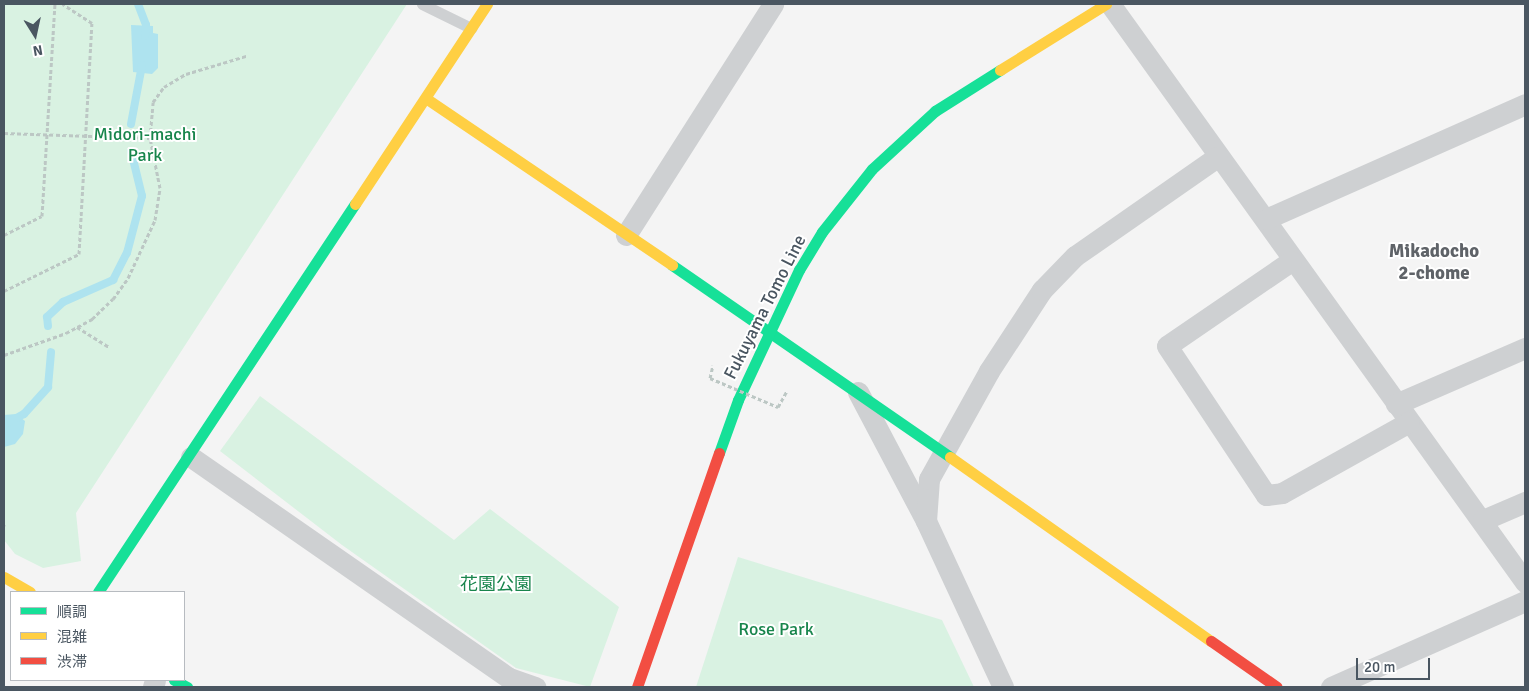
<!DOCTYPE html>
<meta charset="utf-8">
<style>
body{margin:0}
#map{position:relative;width:1529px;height:691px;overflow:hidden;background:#f4f4f4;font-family:Signika,"Noto Sans JP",sans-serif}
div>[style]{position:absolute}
.green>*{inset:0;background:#d9f2e2}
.water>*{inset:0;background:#aee3ef}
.stream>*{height:8px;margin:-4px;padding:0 4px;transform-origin:4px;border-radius:4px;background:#aee3ef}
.path>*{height:3px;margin-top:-1.5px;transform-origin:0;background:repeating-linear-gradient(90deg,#bcc7c4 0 4px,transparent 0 6.5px)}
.lane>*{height:11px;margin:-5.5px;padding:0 5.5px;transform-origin:5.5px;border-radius:5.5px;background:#ced0d2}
.street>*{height:21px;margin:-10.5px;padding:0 10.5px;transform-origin:10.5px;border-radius:10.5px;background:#ced0d2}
.fast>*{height:11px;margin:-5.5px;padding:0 5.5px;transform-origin:5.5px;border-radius:5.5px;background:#16e098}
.slow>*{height:11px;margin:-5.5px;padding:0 5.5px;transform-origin:5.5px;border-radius:5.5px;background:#ffcf43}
.jam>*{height:11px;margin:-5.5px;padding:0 5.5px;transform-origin:5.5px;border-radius:5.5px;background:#f24e42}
.path-bridge>*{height:3px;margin-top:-1.5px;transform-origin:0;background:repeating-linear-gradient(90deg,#bcc7c4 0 4px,transparent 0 6.5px)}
span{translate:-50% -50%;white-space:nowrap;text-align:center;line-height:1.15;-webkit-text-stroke:4px #fff;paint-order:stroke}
.park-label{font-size:18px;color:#18854c}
.street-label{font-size:18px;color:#4a5661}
.neighbourhood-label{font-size:19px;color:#5f6368;font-weight:700}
.frame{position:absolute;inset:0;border:5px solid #4a5661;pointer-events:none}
.legend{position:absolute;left:10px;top:591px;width:175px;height:90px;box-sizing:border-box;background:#fff;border:1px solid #b7bbc0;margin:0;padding:6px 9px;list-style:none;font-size:15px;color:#4a5661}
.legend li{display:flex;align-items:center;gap:10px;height:25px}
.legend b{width:25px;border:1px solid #b7bbc0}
.north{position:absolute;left:10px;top:10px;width:50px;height:50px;-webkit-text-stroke:4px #fff;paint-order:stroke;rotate:170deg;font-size:14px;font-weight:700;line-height:20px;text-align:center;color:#4a5661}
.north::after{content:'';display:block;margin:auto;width:18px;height:22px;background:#4a5661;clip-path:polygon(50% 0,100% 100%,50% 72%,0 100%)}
.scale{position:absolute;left:1356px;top:658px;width:74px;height:22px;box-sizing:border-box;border:2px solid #4a5661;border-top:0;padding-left:6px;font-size:15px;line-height:18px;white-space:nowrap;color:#4a5661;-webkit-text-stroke:4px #fff;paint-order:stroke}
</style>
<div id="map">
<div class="green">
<i style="clip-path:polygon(4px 4px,407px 4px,76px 513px,81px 561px,43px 568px,15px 554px,4px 540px)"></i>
<i style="clip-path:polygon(260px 396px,454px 540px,490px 509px,619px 607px,590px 687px,516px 668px,342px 545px,220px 451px)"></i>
<i style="clip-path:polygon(738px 557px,942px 620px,974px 687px,696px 687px)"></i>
</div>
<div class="water">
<i style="clip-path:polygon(131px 25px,153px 26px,153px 33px,158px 34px,158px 68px,152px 74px,133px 72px)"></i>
<i style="clip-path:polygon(16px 414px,25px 421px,23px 434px,15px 444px,4px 447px,4px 415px)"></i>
</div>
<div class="stream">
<i style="left:138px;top:4px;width:22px;rotate:69deg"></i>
<i style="left:146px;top:25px;width:11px;rotate:95deg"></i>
<i style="left:131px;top:124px;width:60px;rotate:-79.4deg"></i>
<i style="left:48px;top:326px;width:9px;rotate:-96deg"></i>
<i style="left:47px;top:317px;width:22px;rotate:-43deg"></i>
<i style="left:63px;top:302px;width:55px;rotate:-23.7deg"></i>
<i style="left:113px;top:280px;width:30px;rotate:-63deg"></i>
<i style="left:127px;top:253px;width:59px;rotate:-75.3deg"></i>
<i style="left:142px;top:196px;width:46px;rotate:-103.7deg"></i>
<i style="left:4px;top:425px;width:23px;rotate:-29deg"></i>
<i style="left:24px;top:414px;width:36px;rotate:-48deg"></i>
<i style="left:48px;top:387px;width:35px;rotate:-85deg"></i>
</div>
<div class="path">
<i style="left:4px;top:133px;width:146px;rotate:2deg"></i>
<i style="left:4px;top:235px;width:42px;rotate:-26.6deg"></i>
<i style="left:42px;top:216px;width:212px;rotate:-86.5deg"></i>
<i style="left:4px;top:291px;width:84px;rotate:-26.3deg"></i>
<i style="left:79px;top:254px;width:231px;rotate:-86.8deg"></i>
<i style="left:92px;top:23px;width:35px;rotate:-147deg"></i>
<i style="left:77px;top:327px;width:38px;rotate:32deg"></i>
<i style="left:4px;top:355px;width:66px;rotate:-19.5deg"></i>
<i style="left:66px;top:333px;width:30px;rotate:-28deg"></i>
<i style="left:92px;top:319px;width:29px;rotate:-44deg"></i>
<i style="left:113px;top:299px;width:26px;rotate:-54deg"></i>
<i style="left:128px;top:278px;width:64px;rotate:-65deg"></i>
<i style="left:155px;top:220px;width:32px;rotate:-81deg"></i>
<i style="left:160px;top:188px;width:51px;rotate:-101.3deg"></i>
<i style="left:150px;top:138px;width:36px;rotate:-85deg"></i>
<i style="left:153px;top:102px;width:19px;rotate:-54deg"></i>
<i style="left:164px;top:87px;width:26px;rotate:-31deg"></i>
<i style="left:186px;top:74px;width:63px;rotate:-16.7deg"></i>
<i style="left:710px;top:378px;width:13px;rotate:-77deg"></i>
<i style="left:778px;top:407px;width:18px;rotate:-61deg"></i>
<i style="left:4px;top:524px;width:2px;rotate:90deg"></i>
</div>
<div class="lane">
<i style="left:422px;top:4px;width:55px;rotate:26.1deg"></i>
</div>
<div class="street">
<i style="left:1110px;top:4px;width:712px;rotate:54.32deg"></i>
<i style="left:1266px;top:219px;width:283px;rotate:-23.9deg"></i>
<i style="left:626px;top:235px;width:274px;rotate:-57.5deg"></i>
<i style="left:1291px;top:261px;width:150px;rotate:145.6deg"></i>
<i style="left:1167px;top:346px;width:179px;rotate:56.4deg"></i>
<i style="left:1266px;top:495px;width:16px;rotate:-7deg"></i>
<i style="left:1282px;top:493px;width:145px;rotate:-29.2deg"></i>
<i style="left:858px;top:392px;width:146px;rotate:62.2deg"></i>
<i style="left:926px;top:521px;width:183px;rotate:65.1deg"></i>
<i style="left:1396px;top:404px;width:141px;rotate:-23.5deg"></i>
<i style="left:191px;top:457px;width:387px;rotate:34.8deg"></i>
<i style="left:509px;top:678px;width:28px;rotate:19deg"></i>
<i style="left:1483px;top:520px;width:46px;rotate:-23.2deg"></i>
<i style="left:926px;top:521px;width:42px;rotate:-85.9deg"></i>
<i style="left:929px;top:479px;width:124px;rotate:-60.9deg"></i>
<i style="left:989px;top:371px;width:97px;rotate:-56.8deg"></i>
<i style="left:1042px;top:290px;width:47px;rotate:-45.9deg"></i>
<i style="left:1075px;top:256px;width:173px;rotate:-34.9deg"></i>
<i style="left:153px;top:687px;width:7px;rotate:-74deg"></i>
<i style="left:1331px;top:687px;width:212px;rotate:-23.9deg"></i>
</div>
<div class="fast">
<i style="left:672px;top:265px;width:338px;rotate:34.6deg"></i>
<i style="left:719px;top:453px;width:56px;rotate:-70.3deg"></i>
<i style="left:738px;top:400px;width:144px;rotate:-64.9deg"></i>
<i style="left:799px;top:270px;width:44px;rotate:-58.8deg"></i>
<i style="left:822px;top:232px;width:80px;rotate:-51.6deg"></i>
<i style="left:872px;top:169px;width:86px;rotate:-42.6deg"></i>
<i style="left:935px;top:111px;width:77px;rotate:-32.2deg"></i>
<i style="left:98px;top:592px;width:465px;rotate:-56.5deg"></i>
<i style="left:174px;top:680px;width:15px;rotate:28deg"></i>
</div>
<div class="slow">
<i style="left:1000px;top:70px;width:125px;rotate:-31.9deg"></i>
<i style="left:427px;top:99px;width:296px;rotate:34.1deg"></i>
<i style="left:355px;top:204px;width:240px;rotate:-56.6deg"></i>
<i style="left:950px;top:457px;width:319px;rotate:35.2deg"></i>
<i style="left:4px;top:577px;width:30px;rotate:30deg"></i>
</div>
<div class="jam">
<i style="left:1211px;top:641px;width:80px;rotate:34.9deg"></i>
<i style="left:637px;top:687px;width:248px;rotate:-70.7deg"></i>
</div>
<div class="path-bridge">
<i style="left:710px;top:378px;width:74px;rotate:23.1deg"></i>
</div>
<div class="park-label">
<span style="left:145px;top:145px">Midori-machi<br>Park</span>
<span style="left:496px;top:584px">花園公園</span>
<span style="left:776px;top:629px">Rose Park</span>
</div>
<div class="street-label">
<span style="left:765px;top:307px;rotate:-63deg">Fukuyama Tomo Line</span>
</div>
<div class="neighbourhood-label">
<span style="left:1434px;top:263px">Mikadocho<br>2-chome</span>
</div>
<div class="frame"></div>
<ul class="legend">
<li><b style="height:6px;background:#16e098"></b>順調</li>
<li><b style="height:6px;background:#ffcf43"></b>混雑</li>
<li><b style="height:6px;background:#f24e42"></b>渋滞</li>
</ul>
<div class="north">N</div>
<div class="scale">20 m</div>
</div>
